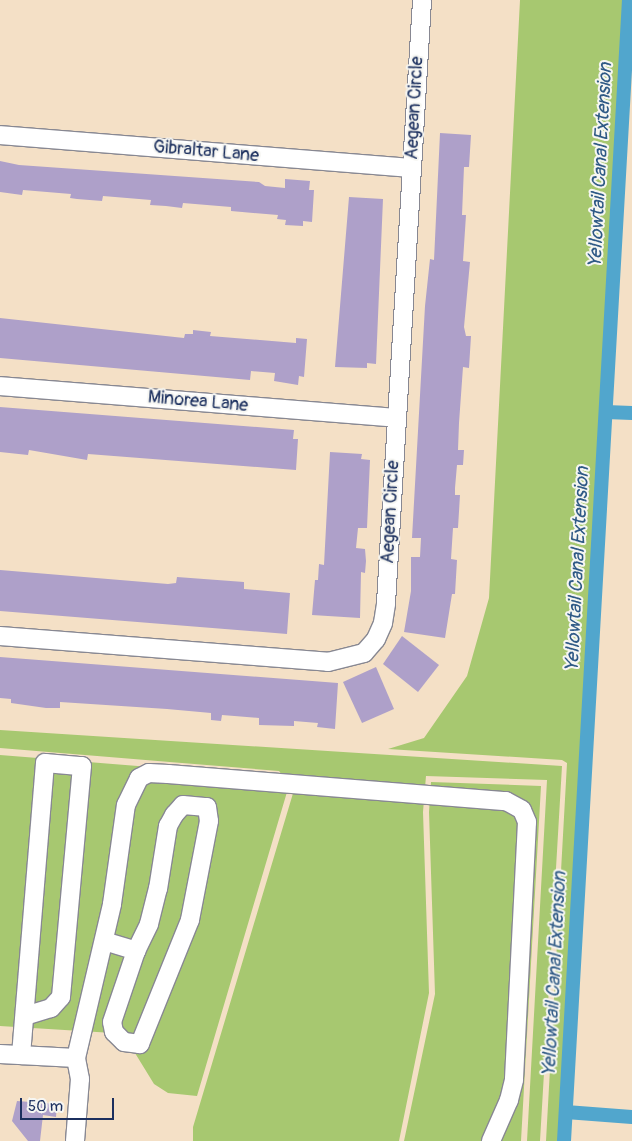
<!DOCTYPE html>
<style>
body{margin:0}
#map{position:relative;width:632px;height:1141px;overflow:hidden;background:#f4e0c6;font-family:Pangolin,sans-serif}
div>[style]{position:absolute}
.green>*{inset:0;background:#a7c870}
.canal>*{height:14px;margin:-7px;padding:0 7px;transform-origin:7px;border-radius:7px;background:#51a6cd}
.building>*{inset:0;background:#aea0c9}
.roads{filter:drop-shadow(1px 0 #888892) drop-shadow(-1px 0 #888892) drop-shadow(0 1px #888892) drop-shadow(0 -1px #888892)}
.minor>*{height:18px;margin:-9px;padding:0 9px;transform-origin:9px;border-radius:9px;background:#fff}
span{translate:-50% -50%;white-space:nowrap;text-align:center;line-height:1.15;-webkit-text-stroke:4px #f6f6f2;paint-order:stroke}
.street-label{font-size:18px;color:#1b2f5e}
.water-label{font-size:19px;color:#2e5985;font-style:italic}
.scale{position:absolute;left:20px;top:1098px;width:94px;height:22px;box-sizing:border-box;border:2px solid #1b2f5e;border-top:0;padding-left:6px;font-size:15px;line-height:18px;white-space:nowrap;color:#1b2f5e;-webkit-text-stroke:4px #f6f6f2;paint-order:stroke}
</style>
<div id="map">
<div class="green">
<i style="clip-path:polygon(520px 0,632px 0,568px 1141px,546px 1141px,567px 763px,562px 760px,388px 749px,424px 738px,467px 676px,489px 598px)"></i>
<i style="clip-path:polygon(0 730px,562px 766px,540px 1141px,527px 1141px,547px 780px,426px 776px,423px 812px,429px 993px,399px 1141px,193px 1141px,193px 1127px,294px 790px,279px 771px,0 748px)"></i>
<i style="clip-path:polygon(0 755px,276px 777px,287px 792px,197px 1096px,168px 1093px,154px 1084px,127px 1040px,113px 1033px,0 1026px)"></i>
<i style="clip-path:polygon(431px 782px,541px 786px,521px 1141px,404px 1141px,435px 994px,429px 812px)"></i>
</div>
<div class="canal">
<i style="left:606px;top:412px;width:26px;rotate:2deg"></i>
<i style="left:566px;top:1112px;width:66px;rotate:4.3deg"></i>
<i style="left:564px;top:1141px;width:1143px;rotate:-86.74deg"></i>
</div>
<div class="building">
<i style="clip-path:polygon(440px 133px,471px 135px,469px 167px,464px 167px,462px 215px,466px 215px,463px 261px,470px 262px,464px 327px,466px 336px,471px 336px,469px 368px,463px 367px,459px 423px,458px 450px,464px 450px,463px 465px,457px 465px,455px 488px,455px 495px,460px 495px,458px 528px,453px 528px,451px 559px,457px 560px,455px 594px,452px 594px,445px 638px,404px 632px,411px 591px,411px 557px,420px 557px,421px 538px,412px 538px,425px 306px,430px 259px,434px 260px)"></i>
<i style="clip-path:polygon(0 161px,19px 165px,259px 182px,265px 186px,285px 188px,285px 179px,310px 181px,309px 190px,314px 190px,312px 222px,303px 221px,303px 226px,285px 225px,286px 220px,277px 219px,278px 215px,231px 211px,231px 207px,183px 203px,182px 208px,166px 206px,150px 205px,151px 200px,103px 196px,102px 201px,77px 199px,70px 198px,71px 194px,23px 190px,22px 195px,0 192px)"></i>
<i style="clip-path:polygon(349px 197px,383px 199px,376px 364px,367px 363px,367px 368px,335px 367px)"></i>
<i style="clip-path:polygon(0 318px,184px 338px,185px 334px,193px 334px,193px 330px,211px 332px,210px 336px,296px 343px,296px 338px,307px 339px,304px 377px,299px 376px,298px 385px,274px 381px,275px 373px,251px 371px,250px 380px,0 358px)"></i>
<i style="clip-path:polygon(0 407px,294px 430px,293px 439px,298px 439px,296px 470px,88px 454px,87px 460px,29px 450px,28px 455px,0 452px)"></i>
<i style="clip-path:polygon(330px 452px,362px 454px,361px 459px,370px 460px,367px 528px,358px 528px,356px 548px,365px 549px,366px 561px,365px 573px,361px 572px,360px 618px,312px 615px,315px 580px,318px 580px,319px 564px,324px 565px)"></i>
<i style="clip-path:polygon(0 570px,168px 584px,176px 583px,177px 577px,244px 582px,244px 589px,290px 593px,287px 634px,0 611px)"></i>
<i style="clip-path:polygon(402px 636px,439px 665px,418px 692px,383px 664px)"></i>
<i style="clip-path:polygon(0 657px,338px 683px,335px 729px,317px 727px,318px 723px,294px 721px,294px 726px,259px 725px,259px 718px,222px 715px,221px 721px,211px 720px,211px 713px,167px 709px,60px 702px,60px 708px,46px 708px,11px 703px,11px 699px,0 698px)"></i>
<i style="clip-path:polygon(376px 667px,394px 709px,362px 723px,343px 682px)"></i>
<i style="clip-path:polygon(17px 1101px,57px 1104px,56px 1117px,43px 1115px,40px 1141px,28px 1141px,12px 1121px)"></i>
</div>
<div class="roads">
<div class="minor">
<i style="left:0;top:135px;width:413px;rotate:4.6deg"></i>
<i style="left:0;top:386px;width:398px;rotate:4.6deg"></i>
<i style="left:0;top:636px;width:329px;rotate:4.5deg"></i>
<i style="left:328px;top:662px;width:37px;rotate:-14deg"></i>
<i style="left:364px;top:653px;width:18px;rotate:-49deg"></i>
<i style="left:376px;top:639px;width:17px;rotate:-66deg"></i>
<i style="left:383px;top:623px;width:20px;rotate:-81deg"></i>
<i style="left:386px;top:603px;width:604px;rotate:-86.58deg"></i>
<i style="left:104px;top:941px;width:34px;rotate:17deg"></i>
<i style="left:136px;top:951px;width:30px;rotate:-64deg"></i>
<i style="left:149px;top:924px;width:36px;rotate:-76deg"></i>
<i style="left:158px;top:889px;width:64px;rotate:-81deg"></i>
<i style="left:168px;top:826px;width:13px;rotate:-61deg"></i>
<i style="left:174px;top:815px;width:13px;rotate:-48deg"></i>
<i style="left:183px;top:805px;width:24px;rotate:5deg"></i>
<i style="left:207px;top:807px;width:14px;rotate:82deg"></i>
<i style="left:209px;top:821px;width:101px;rotate:100.9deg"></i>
<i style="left:190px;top:920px;width:134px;rotate:112deg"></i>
<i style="left:140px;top:1044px;width:16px;rotate:-173deg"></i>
<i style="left:124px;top:1042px;width:14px;rotate:-135deg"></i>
<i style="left:114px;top:1032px;width:10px;rotate:-101deg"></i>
<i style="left:112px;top:1022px;width:75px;rotate:-71.3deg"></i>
<i style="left:0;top:1054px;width:76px;rotate:3deg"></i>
<i style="left:21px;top:1055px;width:293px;rotate:-85.3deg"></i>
<i style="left:45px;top:763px;width:37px;rotate:5deg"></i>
<i style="left:82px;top:766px;width:232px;rotate:95.2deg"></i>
<i style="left:61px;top:997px;width:15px;rotate:132deg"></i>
<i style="left:51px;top:1008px;width:27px;rotate:163deg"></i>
<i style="left:76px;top:1058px;width:158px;rotate:-76.8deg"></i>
<i style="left:112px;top:904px;width:100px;rotate:-82deg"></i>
<i style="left:126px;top:805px;width:30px;rotate:-64deg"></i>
<i style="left:139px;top:778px;width:11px;rotate:-27deg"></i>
<i style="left:149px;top:773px;width:19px;rotate:3deg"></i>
<i style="left:168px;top:774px;width:339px;rotate:4.6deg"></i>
<i style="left:506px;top:801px;width:18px;rotate:29deg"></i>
<i style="left:522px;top:810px;width:13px;rotate:67deg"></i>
<i style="left:527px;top:822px;width:258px;rotate:92.9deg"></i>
<i style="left:514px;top:1080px;width:21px;rotate:104deg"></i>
<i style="left:509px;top:1100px;width:45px;rotate:113.7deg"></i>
<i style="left:75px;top:1141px;width:62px;rotate:-85.4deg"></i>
<i style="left:80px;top:1079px;width:21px;rotate:-101deg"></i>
</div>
</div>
<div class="street-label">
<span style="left:415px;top:108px;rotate:-87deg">Aegean Circle</span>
<span style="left:206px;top:152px;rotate:5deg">Gibraltar Lane</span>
<span style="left:198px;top:402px;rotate:5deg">Minorea Lane</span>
<span style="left:391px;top:512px;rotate:-87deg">Aegean Circle</span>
</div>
<div class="water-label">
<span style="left:601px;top:165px;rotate:-87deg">Yellowtail Canal Extension</span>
<span style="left:578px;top:569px;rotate:-87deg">Yellowtail Canal Extension</span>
<span style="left:555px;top:974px;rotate:-87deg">Yellowtail Canal Extension</span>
</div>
<div class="scale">50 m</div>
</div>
